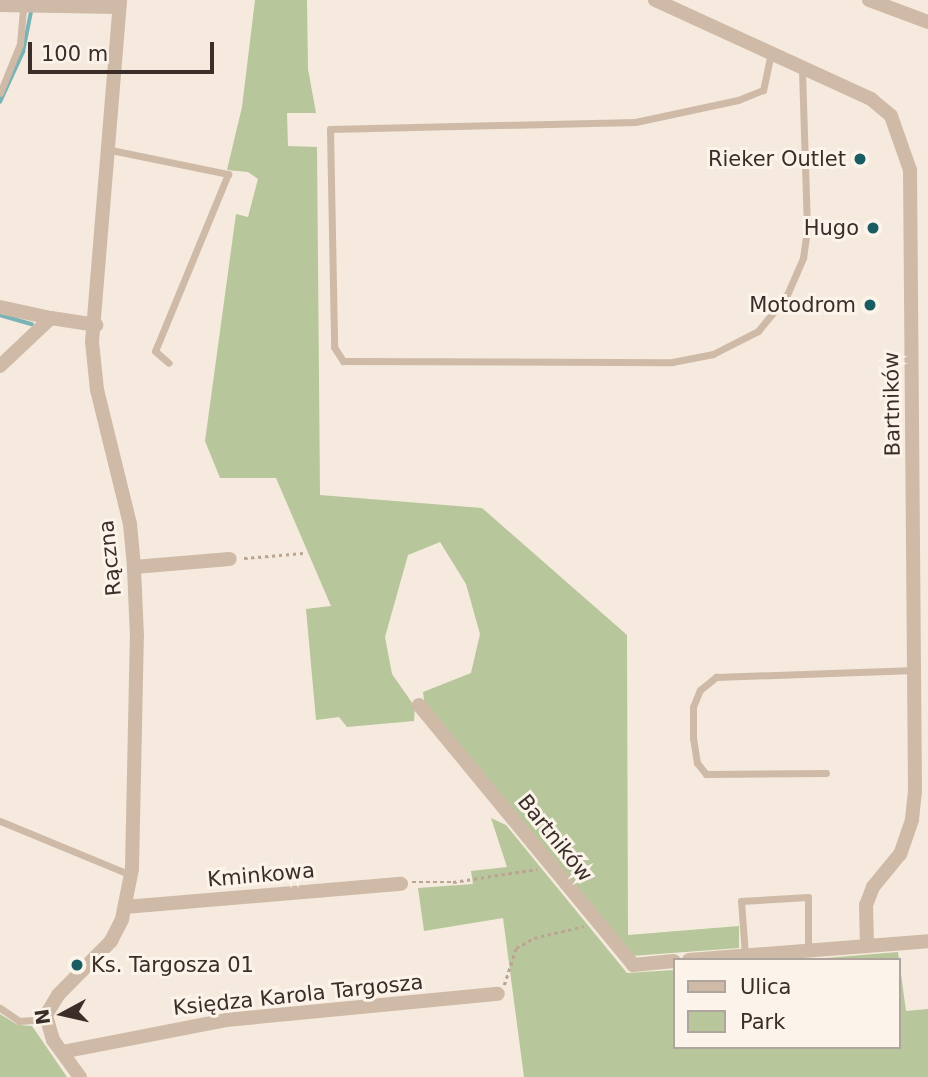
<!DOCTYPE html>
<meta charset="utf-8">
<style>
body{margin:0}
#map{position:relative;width:928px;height:1077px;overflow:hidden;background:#f5eadd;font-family:"DejaVu Sans",sans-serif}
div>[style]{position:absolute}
.green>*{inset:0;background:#b7c69b}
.stream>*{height:3.5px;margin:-1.75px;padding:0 1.75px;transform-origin:1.75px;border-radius:1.75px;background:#79b3b6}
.path>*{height:2.5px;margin-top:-1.25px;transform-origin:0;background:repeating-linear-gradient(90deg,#bba491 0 3.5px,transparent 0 7px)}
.lane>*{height:7px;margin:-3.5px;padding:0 3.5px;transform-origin:3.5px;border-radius:3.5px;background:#cfbaa7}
.street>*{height:14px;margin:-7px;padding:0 7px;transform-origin:7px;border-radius:7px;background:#cfbaa7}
.dots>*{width:19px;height:19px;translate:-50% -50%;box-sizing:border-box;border:4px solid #fcf4eb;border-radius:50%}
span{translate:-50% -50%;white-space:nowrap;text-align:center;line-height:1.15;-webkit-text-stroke:6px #fcf4eb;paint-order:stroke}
.poi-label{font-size:21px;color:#3b2e28}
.right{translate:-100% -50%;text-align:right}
.left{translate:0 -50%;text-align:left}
.street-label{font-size:21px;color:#3b2e28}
.legend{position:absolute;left:673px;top:958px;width:228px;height:91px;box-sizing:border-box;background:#fcf4eb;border:2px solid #afa59d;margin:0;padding:9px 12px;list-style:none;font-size:21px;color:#3b2e28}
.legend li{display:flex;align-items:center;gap:14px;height:35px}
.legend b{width:35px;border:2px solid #afa59d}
.north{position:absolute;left:28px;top:979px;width:70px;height:70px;-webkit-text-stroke:5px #fcf4eb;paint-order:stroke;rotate:262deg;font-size:19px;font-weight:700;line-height:28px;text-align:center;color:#3b2e28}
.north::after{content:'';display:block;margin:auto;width:24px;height:32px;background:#3b2e28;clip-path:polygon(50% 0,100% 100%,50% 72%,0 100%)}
.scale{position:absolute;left:28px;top:42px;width:186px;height:32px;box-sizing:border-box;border:4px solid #3b2e28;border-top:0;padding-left:9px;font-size:21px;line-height:24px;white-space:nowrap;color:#3b2e28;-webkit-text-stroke:5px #fcf4eb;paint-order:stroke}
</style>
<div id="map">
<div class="green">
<i style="clip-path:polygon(255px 0,307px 0,308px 69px,316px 113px,287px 113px,288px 146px,317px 147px,320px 495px,482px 508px,627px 635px,628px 935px,739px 926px,739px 948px,631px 956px,425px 707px,423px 692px,471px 673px,480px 634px,466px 584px,440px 542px,408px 555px,385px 637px,392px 674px,415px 707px,414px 721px,347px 727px,339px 717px,316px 720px,306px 609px,331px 606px,276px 478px,220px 478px,205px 441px,236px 214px,248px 217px,258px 179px,248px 172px,227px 170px,242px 107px)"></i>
<i style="clip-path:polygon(491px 818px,506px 825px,627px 973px,674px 970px,674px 1047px,898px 1047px,898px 960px,802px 960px,898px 952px,906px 1011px,928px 1009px,928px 1077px,524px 1077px,503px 918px,424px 931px,418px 888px,473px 884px,471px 871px,507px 867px)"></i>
<i style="clip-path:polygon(0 1014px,18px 1025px,32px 1026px,67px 1077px,0 1077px)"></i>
</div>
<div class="stream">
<i style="left:0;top:102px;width:55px;rotate:-65.3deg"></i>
<i style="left:23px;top:52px;width:41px;rotate:-78.7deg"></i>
<i style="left:0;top:315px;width:33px;rotate:16deg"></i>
</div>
<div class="path">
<i style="left:244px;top:558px;width:59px;rotate:-4.8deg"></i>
<i style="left:412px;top:882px;width:41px"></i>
<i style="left:453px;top:882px;width:85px;rotate:-8.8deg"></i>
<i style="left:504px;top:985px;width:39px;rotate:-72deg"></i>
<i style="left:516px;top:948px;width:21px;rotate:-29deg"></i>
<i style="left:534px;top:938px;width:51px;rotate:-13.5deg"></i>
</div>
<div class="lane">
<i style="left:771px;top:53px;width:38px;rotate:102deg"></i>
<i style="left:763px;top:90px;width:27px;rotate:158deg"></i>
<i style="left:738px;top:100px;width:105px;rotate:167.9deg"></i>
<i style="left:635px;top:122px;width:305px;rotate:178.7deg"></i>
<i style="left:330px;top:129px;width:218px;rotate:88.9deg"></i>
<i style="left:334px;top:347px;width:17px;rotate:57deg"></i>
<i style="left:343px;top:361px;width:329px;rotate:0.2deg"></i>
<i style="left:672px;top:362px;width:42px;rotate:-11deg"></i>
<i style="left:713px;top:354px;width:51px;rotate:-27.1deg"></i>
<i style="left:758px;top:331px;width:44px;rotate:-50.5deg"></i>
<i style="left:786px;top:297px;width:43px;rotate:-66.4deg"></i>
<i style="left:803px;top:258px;width:29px;rotate:-82deg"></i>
<i style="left:807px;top:229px;width:161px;rotate:-91.8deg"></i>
<i style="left:0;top:93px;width:53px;rotate:-67.8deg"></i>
<i style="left:20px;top:44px;width:37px;rotate:-85deg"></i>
<i style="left:106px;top:149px;width:125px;rotate:11.6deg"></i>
<i style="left:228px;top:174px;width:191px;rotate:112.4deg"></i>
<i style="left:155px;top:351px;width:18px;rotate:41deg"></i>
<i style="left:826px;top:773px;width:120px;rotate:179.5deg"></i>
<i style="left:706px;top:774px;width:14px;rotate:-129deg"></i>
<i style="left:697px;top:763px;width:25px;rotate:-99deg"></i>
<i style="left:693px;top:738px;width:31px;rotate:-90deg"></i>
<i style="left:693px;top:707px;width:18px;rotate:-68deg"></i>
<i style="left:700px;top:690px;width:21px;rotate:-39deg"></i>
<i style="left:716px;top:677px;width:199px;rotate:-2deg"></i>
<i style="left:0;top:821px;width:142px;rotate:22.4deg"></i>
<i style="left:745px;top:955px;width:54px;rotate:-94.2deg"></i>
<i style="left:741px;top:901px;width:67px;rotate:-3.4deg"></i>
<i style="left:808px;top:897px;width:53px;rotate:90deg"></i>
<i style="left:0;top:1008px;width:23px;rotate:34deg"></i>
<i style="left:19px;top:1021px;width:26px;rotate:-4deg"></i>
</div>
<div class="street">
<i style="left:655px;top:0;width:238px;rotate:24.6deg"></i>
<i style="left:871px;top:99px;width:26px;rotate:40deg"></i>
<i style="left:891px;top:116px;width:57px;rotate:70.6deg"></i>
<i style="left:910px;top:170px;width:621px;rotate:89.54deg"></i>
<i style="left:915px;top:791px;width:29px;rotate:96deg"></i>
<i style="left:912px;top:820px;width:36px;rotate:109deg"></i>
<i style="left:900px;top:854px;width:43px;rotate:129.3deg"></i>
<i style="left:873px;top:887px;width:19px;rotate:111deg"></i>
<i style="left:866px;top:905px;width:40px;rotate:88.6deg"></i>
<i style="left:869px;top:0;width:63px;rotate:20.4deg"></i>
<i style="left:0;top:5px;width:119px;rotate:1deg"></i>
<i style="left:0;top:307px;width:52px;rotate:12.2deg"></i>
<i style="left:0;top:366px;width:70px;rotate:-43.3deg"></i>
<i style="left:51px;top:318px;width:46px;rotate:8.8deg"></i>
<i style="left:134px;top:567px;width:96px;rotate:-4.8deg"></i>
<i style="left:419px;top:705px;width:337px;rotate:50.5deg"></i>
<i style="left:633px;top:965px;width:41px;rotate:-5.6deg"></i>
<i style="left:125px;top:907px;width:277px;rotate:-4.8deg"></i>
<i style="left:689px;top:960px;width:240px;rotate:-4.5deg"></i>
<i style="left:62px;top:1052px;width:167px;rotate:-11deg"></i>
<i style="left:226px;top:1020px;width:273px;rotate:-5.5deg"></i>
<i style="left:80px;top:1077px;width:46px;rotate:-126.1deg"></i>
<i style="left:53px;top:1040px;width:26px;rotate:-106deg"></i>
<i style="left:46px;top:1015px;width:23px;rotate:-59deg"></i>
<i style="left:58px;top:995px;width:76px;rotate:-45.5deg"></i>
<i style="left:111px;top:941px;width:25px;rotate:-63deg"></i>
<i style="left:122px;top:919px;width:51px;rotate:-78.7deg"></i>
<i style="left:132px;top:869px;width:232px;rotate:-88.8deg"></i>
<i style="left:137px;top:637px;width:70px;rotate:-92.5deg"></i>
<i style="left:134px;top:567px;width:43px;rotate:-95.3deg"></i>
<i style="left:130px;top:524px;width:138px;rotate:-103.8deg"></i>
<i style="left:97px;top:390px;width:48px;rotate:-95.9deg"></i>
<i style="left:92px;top:342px;width:343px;rotate:-85.3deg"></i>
</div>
<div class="dots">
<i style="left:860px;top:159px;background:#195c62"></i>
<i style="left:873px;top:228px;background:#195c62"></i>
<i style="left:870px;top:305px;background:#195c62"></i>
<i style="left:77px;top:965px;background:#195c62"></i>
</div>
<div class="poi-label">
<span class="right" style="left:846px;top:159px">Rieker Outlet</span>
<span class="right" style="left:859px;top:228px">Hugo</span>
<span class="right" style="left:856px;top:305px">Motodrom</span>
<span class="left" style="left:91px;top:965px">Ks. Targosza 01</span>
</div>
<div class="street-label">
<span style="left:892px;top:404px;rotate:-91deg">Bartników</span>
<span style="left:110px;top:558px;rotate:-96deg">Rączna</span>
<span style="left:555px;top:838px;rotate:51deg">Bartników</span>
<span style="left:261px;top:875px;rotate:-5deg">Kminkowa</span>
<span style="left:298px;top:995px;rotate:-6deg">Księdza Karola Targosza</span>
</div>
<ul class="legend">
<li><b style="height:9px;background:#cfbaa7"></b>Ulica</li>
<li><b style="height:19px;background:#b7c69b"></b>Park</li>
</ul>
<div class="north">N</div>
<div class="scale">100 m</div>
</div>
